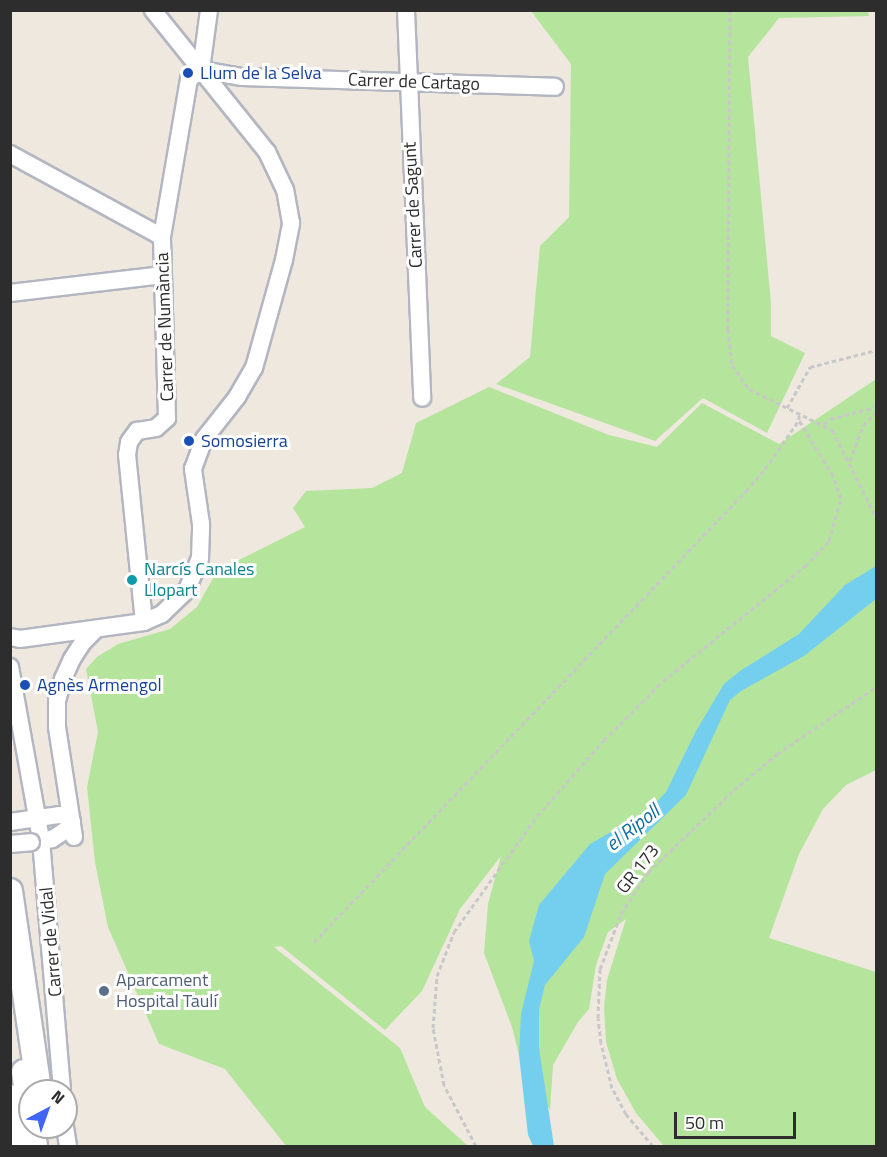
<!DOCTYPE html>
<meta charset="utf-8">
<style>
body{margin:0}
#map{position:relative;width:887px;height:1157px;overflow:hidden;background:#eee8df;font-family:"Titillium Web",sans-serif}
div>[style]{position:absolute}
.green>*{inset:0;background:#b5e49d}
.water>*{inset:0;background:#74cfef}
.path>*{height:3px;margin-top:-1.5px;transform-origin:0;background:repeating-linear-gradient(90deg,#c8c8c8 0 4.5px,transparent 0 7.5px)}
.roads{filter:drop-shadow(2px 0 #b3b6c0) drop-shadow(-2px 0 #b3b6c0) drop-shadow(0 2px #b3b6c0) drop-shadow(0 -2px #b3b6c0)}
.street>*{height:16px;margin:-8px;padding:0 8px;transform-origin:8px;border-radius:8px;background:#fff}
.secondary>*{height:24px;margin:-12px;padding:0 12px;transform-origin:12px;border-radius:12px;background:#fff}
.bridges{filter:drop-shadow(2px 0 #b3b6c0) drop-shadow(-2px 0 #b3b6c0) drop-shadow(0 2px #b3b6c0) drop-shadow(0 -2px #b3b6c0)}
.street-bridge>*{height:16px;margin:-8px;padding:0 8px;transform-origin:8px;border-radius:8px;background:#fff}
.dots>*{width:16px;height:16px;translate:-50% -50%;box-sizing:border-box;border:3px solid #fff;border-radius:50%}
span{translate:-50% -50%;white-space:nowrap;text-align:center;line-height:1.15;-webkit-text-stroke:6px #fff;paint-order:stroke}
.transit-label{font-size:18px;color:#164399}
.left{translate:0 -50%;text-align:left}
.street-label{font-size:18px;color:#2d2d2d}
.culture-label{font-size:18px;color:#0d838f}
.service-label{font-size:18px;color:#4e5e75}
.water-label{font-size:20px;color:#0e6f9f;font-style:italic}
.frame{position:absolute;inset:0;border:12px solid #2d2d2d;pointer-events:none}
.north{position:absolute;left:18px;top:1079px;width:60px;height:60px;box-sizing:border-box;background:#fff;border:2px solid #ababab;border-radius:50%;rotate:41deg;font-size:16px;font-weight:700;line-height:24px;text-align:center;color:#2d2d2d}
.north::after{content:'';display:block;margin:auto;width:21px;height:27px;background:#4165f9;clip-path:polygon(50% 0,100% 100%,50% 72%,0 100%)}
.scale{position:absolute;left:674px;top:1112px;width:122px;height:27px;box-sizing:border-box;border:3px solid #2d2d2d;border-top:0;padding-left:8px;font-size:18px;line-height:21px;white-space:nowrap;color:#2d2d2d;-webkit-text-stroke:4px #fff;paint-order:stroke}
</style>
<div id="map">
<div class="green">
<i style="clip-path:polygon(531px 11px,868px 11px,869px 16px,779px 18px,748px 57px,771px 303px,771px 336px,805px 353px,767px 433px,703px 398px,655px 441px,496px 384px,530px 357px,540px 246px,569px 217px,571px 64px)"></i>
<i style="clip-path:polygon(876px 379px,876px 770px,846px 785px,823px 809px,799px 854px,769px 938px,876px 972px,876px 1146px,663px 1145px,636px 1113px,617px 1079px,606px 1042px,604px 1007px,607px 980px,626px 919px,608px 932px,596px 965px,589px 1009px,578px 1022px,553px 1065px,550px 1110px,519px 1055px,512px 1027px,484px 953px,488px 904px,501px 856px,460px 909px,422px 991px,385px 1030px,281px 946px,274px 947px,400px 1048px,425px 1107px,468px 1146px,286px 1146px,225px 1069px,159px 1044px,108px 927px,95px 862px,87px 787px,98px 732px,86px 669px,97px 657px,118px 644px,170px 629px,197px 607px,217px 571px,305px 527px,293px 508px,306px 491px,372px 488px,402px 473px,416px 423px,489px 387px,609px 435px,657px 447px,702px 403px,779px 444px)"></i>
</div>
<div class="water">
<i style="clip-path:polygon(876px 566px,876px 599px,804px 656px,741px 691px,730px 700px,686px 795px,605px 874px,584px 937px,545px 985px,539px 1009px,539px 1048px,554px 1146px,533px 1146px,528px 1135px,519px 1055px,521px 1014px,534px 961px,529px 941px,539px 905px,590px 844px,649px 810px,666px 792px,696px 731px,724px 684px,740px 671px,799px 634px,845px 585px)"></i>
</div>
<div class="path">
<i style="left:730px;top:10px;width:319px;rotate:90.4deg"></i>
<i style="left:728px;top:329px;width:36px;rotate:84deg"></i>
<i style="left:732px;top:365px;width:29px;rotate:55deg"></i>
<i style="left:749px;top:389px;width:93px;rotate:26.3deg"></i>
<i style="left:832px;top:430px;width:97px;rotate:63.2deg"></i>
<i style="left:787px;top:408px;width:47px;rotate:-60.7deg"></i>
<i style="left:810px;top:367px;width:68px;rotate:-14.4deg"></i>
<i style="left:824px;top:424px;width:8px;rotate:-40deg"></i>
<i style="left:830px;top:419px;width:48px;rotate:-14.6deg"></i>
<i style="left:850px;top:461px;width:38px;rotate:-70deg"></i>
<i style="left:863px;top:425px;width:18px;rotate:-43deg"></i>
<i style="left:314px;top:942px;width:625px;rotate:-46.23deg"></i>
<i style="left:746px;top:491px;width:29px;rotate:-49deg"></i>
<i style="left:765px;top:469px;width:60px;rotate:-55.2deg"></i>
<i style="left:476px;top:1146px;width:69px;rotate:-117.7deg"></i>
<i style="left:444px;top:1085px;width:58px;rotate:-100.9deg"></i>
<i style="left:433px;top:1028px;width:52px;rotate:-85.6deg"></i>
<i style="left:437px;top:976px;width:47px;rotate:-68.9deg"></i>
<i style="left:454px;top:932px;width:143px;rotate:-54.4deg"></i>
<i style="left:537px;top:816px;width:101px;rotate:-48.6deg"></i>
<i style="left:604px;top:740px;width:83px;rotate:-45deg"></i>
<i style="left:663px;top:681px;width:183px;rotate:-39deg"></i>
<i style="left:805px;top:566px;width:35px;rotate:-46deg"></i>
<i style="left:829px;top:541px;width:45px;rotate:-74.4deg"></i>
<i style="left:841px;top:498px;width:23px;rotate:-110deg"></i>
<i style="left:833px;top:476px;width:66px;rotate:-121.3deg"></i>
<i style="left:799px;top:420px;width:6px;rotate:-90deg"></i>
<i style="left:653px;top:1146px;width:42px;rotate:-130.2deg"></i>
<i style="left:626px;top:1114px;width:30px;rotate:-118deg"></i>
<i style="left:612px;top:1088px;width:46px;rotate:-103.7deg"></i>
<i style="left:601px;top:1043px;width:25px;rotate:-97deg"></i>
<i style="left:598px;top:1018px;width:49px;rotate:-87.7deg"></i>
<i style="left:600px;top:969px;width:59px;rotate:-69.1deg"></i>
<i style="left:621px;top:914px;width:50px;rotate:-57.3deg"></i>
<i style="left:648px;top:872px;width:119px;rotate:-43.6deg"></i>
<i style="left:734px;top:790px;width:56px;rotate:-39.9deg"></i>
<i style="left:777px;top:754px;width:120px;rotate:-34.1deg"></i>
</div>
<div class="roads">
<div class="street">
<i style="left:406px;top:10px;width:388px;rotate:87.6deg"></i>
<i style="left:201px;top:70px;width:42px;rotate:9.7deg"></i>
<i style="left:242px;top:77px;width:313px;rotate:1.8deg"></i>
<i style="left:201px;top:70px;width:61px;rotate:-82.4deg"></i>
<i style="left:10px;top:154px;width:173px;rotate:28.6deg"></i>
<i style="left:10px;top:293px;width:154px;rotate:-6.7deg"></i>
<i style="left:144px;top:622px;width:168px;rotate:-95.8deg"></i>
<i style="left:127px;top:455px;width:13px;rotate:-81deg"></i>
<i style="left:129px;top:442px;width:14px;rotate:-54deg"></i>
<i style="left:137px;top:431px;width:19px;rotate:-9deg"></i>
<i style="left:156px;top:428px;width:15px;rotate:-42deg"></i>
<i style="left:167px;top:418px;width:181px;rotate:-91.6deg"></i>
<i style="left:162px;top:237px;width:160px;rotate:-80.3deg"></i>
<i style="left:189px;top:79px;width:15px;rotate:-37deg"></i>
<i style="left:10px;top:637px;width:10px;rotate:11deg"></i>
<i style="left:20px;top:639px;width:125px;rotate:-7.8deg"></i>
<i style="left:144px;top:622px;width:20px;rotate:-24deg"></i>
<i style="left:162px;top:614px;width:35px;rotate:-44deg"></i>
<i style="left:187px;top:590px;width:35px;rotate:-68deg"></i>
<i style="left:200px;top:558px;width:34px;rotate:-88deg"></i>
<i style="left:201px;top:524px;width:56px;rotate:-98.3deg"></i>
<i style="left:193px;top:469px;width:32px;rotate:-70deg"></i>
<i style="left:204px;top:439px;width:53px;rotate:-51.8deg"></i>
<i style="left:237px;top:397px;width:34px;rotate:-60deg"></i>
<i style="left:254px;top:368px;width:112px;rotate:-74.5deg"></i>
<i style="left:284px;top:260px;width:38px;rotate:-79deg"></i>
<i style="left:291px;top:223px;width:34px;rotate:-100deg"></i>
<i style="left:285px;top:190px;width:42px;rotate:-115.3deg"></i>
<i style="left:267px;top:152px;width:182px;rotate:-128.8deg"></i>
<i style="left:10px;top:667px;width:176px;rotate:79.8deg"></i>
<i style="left:41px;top:840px;width:252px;rotate:85.2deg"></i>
<i style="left:10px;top:822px;width:49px;rotate:-8.1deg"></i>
<i style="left:59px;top:815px;width:8px;rotate:7deg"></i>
<i style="left:67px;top:816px;width:8px;rotate:50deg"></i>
<i style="left:72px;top:822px;width:10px;rotate:127deg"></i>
<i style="left:66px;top:830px;width:17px;rotate:147deg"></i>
<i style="left:52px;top:839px;width:20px;rotate:171deg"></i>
<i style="left:74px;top:837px;width:111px;rotate:-98.8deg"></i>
<i style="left:57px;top:727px;width:26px;rotate:-90deg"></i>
<i style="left:57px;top:701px;width:23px;rotate:-75deg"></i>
<i style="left:63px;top:679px;width:22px;rotate:-66deg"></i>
<i style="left:72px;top:659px;width:20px;rotate:-57deg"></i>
<i style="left:83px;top:642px;width:18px;rotate:-45deg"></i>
<i style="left:10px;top:1093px;width:54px;rotate:80.4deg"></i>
<i style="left:65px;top:1127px;width:19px;rotate:81deg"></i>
</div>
<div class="secondary">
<i style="left:10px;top:891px;width:202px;rotate:81.7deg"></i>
<i style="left:24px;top:1072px;width:40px;rotate:81.5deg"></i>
<i style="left:32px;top:1127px;width:19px;rotate:81deg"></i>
</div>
</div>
<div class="bridges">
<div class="street-bridge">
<i style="left:10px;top:844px;width:21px;rotate:-5deg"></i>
</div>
</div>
<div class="dots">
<i style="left:188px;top:73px;background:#1a4fb4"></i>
<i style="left:189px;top:441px;background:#1a4fb4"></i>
<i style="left:132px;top:580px;background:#0f9aa8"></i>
<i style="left:25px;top:685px;background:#1a4fb4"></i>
<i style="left:104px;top:991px;background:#5c6f8a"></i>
</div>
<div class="transit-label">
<span class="left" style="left:200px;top:73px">Llum de la Selva</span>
<span class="left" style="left:201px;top:441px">Somosierra</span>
<span class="left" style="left:37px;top:685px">Agnès Armengol</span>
</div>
<div class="street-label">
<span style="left:414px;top:82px;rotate:2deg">Carrer de Cartago</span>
<span style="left:413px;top:205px;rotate:-93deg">Carrer de Sagunt</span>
<span style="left:165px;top:327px;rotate:-92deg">Carrer de Numància</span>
<span style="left:638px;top:869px;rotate:-52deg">GR 173</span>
<span style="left:51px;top:942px;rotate:-95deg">Carrer de Vidal</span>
</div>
<div class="culture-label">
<span class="left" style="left:144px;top:580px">Narcís Canales<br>Llopart</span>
</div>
<div class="service-label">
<span class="left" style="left:116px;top:991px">Aparcament<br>Hospital Taulí</span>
</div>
<div class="water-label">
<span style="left:632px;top:827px;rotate:-38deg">el Ripoll</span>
</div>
<div class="frame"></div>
<div class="north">N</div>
<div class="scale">50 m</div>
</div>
